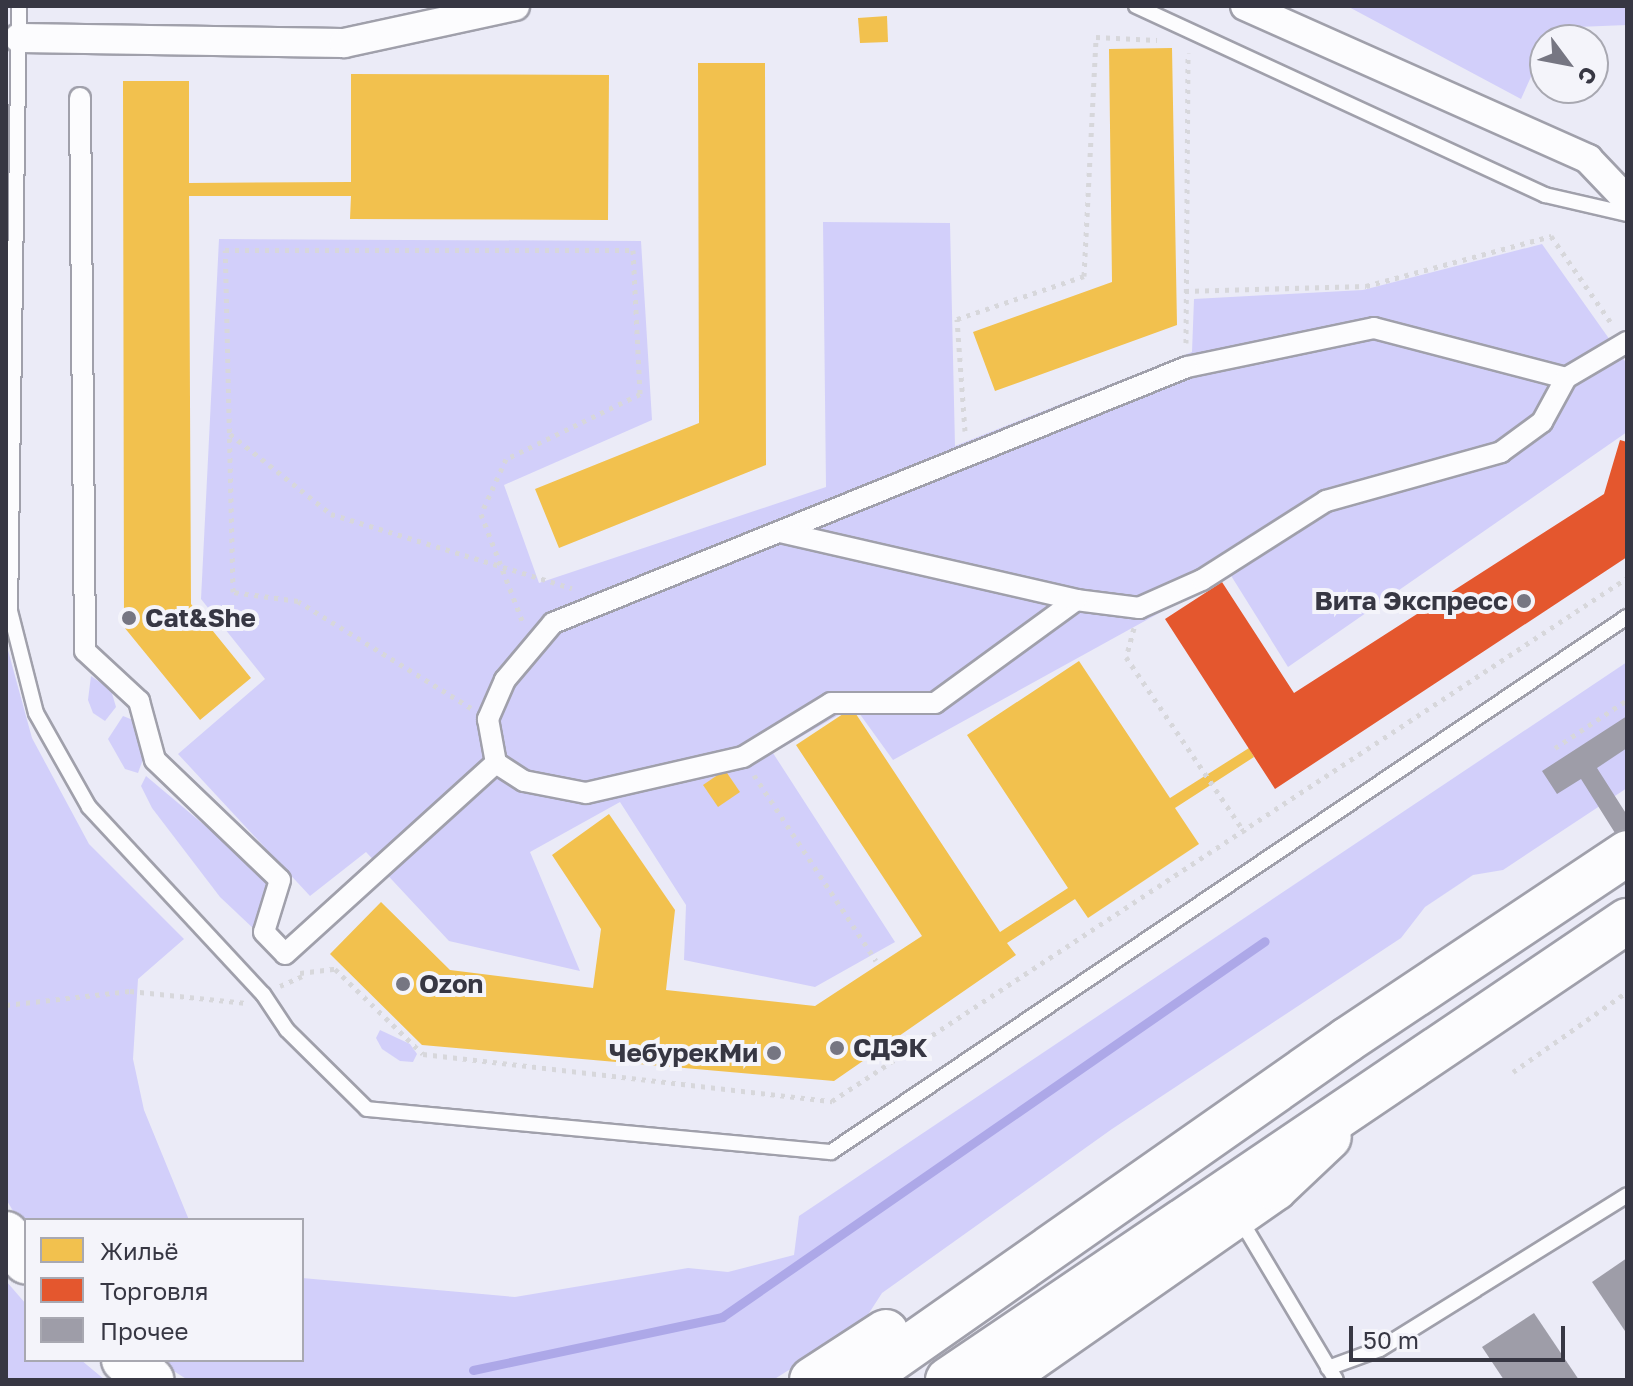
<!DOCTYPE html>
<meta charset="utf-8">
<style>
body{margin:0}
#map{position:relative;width:1633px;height:1386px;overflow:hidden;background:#ebebf7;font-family:"Golos Text",sans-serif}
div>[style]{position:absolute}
.green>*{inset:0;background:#d2cffa}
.homes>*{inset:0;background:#f2c14e}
.shops>*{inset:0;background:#e4572e}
.stream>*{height:9px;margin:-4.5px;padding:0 4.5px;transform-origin:4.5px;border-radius:4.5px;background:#ada8e8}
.building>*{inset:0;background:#9e9da8}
.path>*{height:5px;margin-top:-2.5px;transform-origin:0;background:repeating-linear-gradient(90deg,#d7d7db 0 4px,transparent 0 10px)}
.roads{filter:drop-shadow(2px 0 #a0a0ab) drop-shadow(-2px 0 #a0a0ab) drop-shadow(0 2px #a0a0ab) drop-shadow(0 -2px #a0a0ab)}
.service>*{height:14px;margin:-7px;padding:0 7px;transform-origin:7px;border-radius:7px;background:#fcfcfe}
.pedestrian>*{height:20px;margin:-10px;padding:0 10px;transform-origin:10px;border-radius:10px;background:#fcfcfe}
.minor>*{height:28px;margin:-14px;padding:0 14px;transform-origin:14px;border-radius:14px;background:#fcfcfe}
.primary>*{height:44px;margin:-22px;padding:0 22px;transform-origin:22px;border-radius:22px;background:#fcfcfe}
.trunk>*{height:44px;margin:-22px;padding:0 22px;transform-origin:22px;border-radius:22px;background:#fcfcfe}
.dots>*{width:22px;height:22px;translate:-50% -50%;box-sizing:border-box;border:4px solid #f4f4fa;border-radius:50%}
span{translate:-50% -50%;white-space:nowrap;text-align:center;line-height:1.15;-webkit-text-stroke:8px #f4f4fa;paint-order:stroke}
.poi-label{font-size:26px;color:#373743;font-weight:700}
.right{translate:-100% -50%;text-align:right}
.left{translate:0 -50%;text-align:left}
.frame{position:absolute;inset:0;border:8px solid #373743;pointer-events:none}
.legend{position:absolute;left:24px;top:1218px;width:280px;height:144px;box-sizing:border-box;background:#f4f4fa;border:2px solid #a8a8b1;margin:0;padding:10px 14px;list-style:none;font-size:24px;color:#373743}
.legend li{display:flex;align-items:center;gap:16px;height:40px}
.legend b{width:40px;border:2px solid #a8a8b1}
.north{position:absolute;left:1529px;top:24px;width:80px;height:80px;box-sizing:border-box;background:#f4f4fa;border:2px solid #a8a8b1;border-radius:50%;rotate:122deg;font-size:22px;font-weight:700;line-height:32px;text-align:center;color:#373743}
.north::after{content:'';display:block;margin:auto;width:28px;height:36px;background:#767682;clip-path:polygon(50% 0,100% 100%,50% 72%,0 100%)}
.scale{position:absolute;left:1349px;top:1326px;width:216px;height:36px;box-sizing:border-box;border:4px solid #373743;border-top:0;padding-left:10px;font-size:24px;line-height:28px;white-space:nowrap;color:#373743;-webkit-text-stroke:6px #f4f4fa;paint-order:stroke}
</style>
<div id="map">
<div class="green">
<i style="clip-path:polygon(1347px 6px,1627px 6px,1627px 25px,1553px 28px,1521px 99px)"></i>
<i style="clip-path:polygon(823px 222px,950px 223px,955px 446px,1192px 352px,1194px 299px,1363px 290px,1542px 244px,1627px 364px,1627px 432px,1288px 667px,1230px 574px,893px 760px,854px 706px,773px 753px,895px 942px,815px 987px,684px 960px,686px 905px,620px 802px,530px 852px,580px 971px,449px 941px,366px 852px,310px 896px,178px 754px,265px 679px,201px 599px,219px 239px,641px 241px,652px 420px,504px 485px,539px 583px,826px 487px)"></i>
<i style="clip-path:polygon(6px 643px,32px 738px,89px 844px,184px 939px,138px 979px,133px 1059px,144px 1110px,189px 1220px,26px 1220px,26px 1233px,6px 1199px)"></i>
<i style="clip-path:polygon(1627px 662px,1627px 788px,1503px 870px,1473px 875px,1425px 907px,1401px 938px,1112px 1129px,882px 1293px,862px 1324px,773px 1380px,188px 1380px,156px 1360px,302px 1360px,302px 1278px,515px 1297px,688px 1268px,728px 1272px,794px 1255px,799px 1216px)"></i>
<i style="clip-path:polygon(91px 676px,111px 690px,116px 707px,105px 721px,93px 713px,88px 700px)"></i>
<i style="clip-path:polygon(123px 716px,133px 720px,145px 754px,138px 773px,125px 769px,108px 739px)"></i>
<i style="clip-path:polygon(146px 776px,266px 877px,270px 887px,255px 930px,220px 897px,152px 808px,141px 786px)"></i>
<i style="clip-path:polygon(380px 1030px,410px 1044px,417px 1054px,413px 1062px,400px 1061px,382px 1049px,376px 1038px)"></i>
<i style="clip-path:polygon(6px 1281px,26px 1304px,26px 1360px,81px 1360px,105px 1380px,6px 1380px)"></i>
</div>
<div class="homes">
<i style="clip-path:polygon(887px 16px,888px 42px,860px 43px,858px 18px)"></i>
<i style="clip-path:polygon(1172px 48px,1177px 325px,995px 391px,973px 332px,1112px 282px,1109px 49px)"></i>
<i style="clip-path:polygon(698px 63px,765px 63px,766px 465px,559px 548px,535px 489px,699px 423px)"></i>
<i style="clip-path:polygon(351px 74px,609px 75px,608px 220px,350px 219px,351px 196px,189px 196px,191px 604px,251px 678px,200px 720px,124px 627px,123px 81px,189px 81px,189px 183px,351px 182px)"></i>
<i style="clip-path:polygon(1079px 661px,1170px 798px,1249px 748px,1254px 757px,1175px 808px,1199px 844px,1088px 918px,1075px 899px,1007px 943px,1016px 955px,834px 1081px,422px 1045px,330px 954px,381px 902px,450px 970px,593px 988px,601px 929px,552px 855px,609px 814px,675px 910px,666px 990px,815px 1006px,922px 936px,796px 745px,852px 708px,1000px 932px,1068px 888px,967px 735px)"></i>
<i style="clip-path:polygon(725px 770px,740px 792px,718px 807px,703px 785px)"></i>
</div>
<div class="shops">
<i style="clip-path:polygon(1620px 440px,1627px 442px,1627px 557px,1275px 789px,1165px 619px,1222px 582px,1294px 693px,1604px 494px)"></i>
</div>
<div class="stream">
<i style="left:473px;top:1370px;width:255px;rotate:-12deg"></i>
<i style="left:722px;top:1317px;width:660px;rotate:-34.7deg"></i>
</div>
<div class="building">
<i style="clip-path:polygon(1627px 716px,1627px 748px,1597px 768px,1627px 815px,1627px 852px,1581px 779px,1557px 794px,1542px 771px)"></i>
<i style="clip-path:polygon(1627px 1258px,1627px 1334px,1592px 1282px)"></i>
<i style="clip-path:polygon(1534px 1313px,1579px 1380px,1504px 1380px,1482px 1347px)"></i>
</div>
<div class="path">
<i style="left:1185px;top:291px;width:181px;rotate:-1.6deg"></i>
<i style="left:1366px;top:286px;width:192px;rotate:-15.1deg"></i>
<i style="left:1551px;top:236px;width:107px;rotate:55.3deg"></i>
<i style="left:1186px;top:343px;width:290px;rotate:-89.6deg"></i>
<i style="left:965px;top:431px;width:112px;rotate:-94.1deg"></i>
<i style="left:957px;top:319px;width:134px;rotate:-18.7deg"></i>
<i style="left:1084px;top:276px;width:239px;rotate:-87.1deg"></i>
<i style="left:1096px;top:37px;width:61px;rotate:2.8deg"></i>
<i style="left:230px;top:434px;width:129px;rotate:38.4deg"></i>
<i style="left:331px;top:514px;width:252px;rotate:17.1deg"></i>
<i style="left:1134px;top:628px;width:30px;rotate:105deg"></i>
<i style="left:1126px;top:657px;width:212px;rotate:55.9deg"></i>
<i style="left:471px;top:708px;width:203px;rotate:-148.3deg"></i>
<i style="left:298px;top:601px;width:66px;rotate:-172.1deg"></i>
<i style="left:233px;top:592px;width:342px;rotate:-91.3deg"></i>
<i style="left:225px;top:250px;width:408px"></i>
<i style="left:633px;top:250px;width:144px;rotate:87.2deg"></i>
<i style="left:640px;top:394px;width:149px;rotate:154.1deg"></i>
<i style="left:506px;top:459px;width:60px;rotate:114.4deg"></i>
<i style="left:481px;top:514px;width:117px;rotate:68.9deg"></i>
<i style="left:1555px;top:748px;width:87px;rotate:-33.7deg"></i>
<i style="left:754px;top:775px;width:222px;rotate:56.7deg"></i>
<i style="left:300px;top:973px;width:35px;rotate:-7deg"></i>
<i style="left:335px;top:969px;width:122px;rotate:44deg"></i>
<i style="left:423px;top:1054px;width:412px;rotate:6.6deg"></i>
<i style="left:832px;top:1101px;width:952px;rotate:-33.34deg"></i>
<i style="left:280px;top:986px;width:24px;rotate:-24deg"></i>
<i style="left:6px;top:1005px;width:125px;rotate:-6.4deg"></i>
<i style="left:130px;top:991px;width:117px;rotate:5.9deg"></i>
<i style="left:1513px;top:1072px;width:139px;rotate:-35.1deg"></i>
</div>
<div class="roads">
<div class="service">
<i style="left:19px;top:6px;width:605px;rotate:90.85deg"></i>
<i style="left:10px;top:611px;width:105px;rotate:75.7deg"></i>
<i style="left:36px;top:713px;width:108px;rotate:60.6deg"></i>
<i style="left:89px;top:807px;width:255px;rotate:47.1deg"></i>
<i style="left:263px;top:994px;width:43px;rotate:56.3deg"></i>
<i style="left:287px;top:1030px;width:112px;rotate:44.6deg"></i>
<i style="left:367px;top:1109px;width:466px;rotate:5.3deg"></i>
<i style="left:831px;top:1152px;width:959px;rotate:-33.91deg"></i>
<i style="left:1136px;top:6px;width:451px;rotate:24.8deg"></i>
<i style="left:1545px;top:195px;width:84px;rotate:13deg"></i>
<i style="left:1240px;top:1219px;width:187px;rotate:59.2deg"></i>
<i style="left:1328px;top:1368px;width:55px;rotate:-20.1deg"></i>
<i style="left:1380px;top:1349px;width:291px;rotate:-31.9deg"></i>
</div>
<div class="pedestrian">
<i style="left:80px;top:98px;width:553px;rotate:89.48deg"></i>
<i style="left:85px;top:651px;width:74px;rotate:42.8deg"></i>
<i style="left:139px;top:701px;width:61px;rotate:74.8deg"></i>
<i style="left:155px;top:760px;width:173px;rotate:43.8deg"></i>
<i style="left:280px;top:880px;width:54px;rotate:107.1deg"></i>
<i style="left:264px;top:932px;width:30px;rotate:46deg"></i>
<i style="left:285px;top:954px;width:285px;rotate:-42.2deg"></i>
<i style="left:1566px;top:378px;width:198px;rotate:-165.4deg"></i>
<i style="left:1374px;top:328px;width:191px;rotate:168.2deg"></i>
<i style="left:1187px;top:367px;width:684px;rotate:158.01deg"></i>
<i style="left:553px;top:623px;width:75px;rotate:130.1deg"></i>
<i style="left:505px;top:680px;width:43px;rotate:113.6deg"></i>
<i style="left:488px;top:719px;width:45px;rotate:79.7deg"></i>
<i style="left:496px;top:763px;width:33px;rotate:33deg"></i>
<i style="left:524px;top:781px;width:63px;rotate:11deg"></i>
<i style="left:586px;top:793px;width:161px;rotate:-12.9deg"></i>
<i style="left:743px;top:757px;width:103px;rotate:-31.5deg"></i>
<i style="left:831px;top:703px;width:104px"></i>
<i style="left:935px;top:703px;width:175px;rotate:-36.1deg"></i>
<i style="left:1076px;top:600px;width:64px;rotate:7.2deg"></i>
<i style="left:1139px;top:608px;width:69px;rotate:-24deg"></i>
<i style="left:1202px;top:580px;width:147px;rotate:-32.5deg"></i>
<i style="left:1326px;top:501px;width:182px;rotate:-15.6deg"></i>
<i style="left:1501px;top:452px;width:51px;rotate:-36.2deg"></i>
<i style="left:1542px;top:422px;width:50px;rotate:-61.4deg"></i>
<i style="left:1566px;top:378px;width:71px;rotate:-30.5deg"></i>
<i style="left:780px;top:532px;width:304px;rotate:12.9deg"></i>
</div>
<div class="minor">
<i style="left:1245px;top:6px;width:376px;rotate:24deg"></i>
<i style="left:1588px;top:159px;width:57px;rotate:46.4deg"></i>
<i style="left:19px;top:38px;width:325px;rotate:0.9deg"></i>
<i style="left:344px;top:43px;width:175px;rotate:-12.2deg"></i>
</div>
<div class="primary">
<i style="left:1000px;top:1380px;width:335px;rotate:-34.9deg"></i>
<i style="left:1275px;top:1188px;width:74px;rotate:-43.4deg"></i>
</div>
<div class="trunk">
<i style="left:6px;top:1234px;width:34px;rotate:54deg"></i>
<i style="left:124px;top:1360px;width:34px;rotate:36deg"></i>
<i style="left:812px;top:1380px;width:88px;rotate:-33deg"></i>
<i style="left:862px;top:1380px;width:592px;rotate:-35.03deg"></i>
<i style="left:1347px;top:1040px;width:337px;rotate:-33.7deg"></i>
<i style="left:948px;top:1380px;width:820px;rotate:-34.06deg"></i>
</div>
</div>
<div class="dots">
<i style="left:1524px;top:601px;background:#767682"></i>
<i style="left:129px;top:618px;background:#767682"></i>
<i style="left:403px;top:984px;background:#767682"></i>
<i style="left:837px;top:1048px;background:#767682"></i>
<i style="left:774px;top:1053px;background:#767682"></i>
</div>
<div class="poi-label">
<span class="right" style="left:1508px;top:601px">Вита Экспресс</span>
<span class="left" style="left:145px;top:618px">Cat&amp;She</span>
<span class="left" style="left:419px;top:984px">Ozon</span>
<span class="left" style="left:853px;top:1048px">СДЭК</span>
<span class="right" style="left:758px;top:1053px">ЧебурекМи</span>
</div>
<div class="frame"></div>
<ul class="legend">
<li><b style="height:22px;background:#f2c14e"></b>Жильё</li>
<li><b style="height:22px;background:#e4572e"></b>Торговля</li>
<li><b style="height:22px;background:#9e9da8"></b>Прочее</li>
</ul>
<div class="north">С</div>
<div class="scale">50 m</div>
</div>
